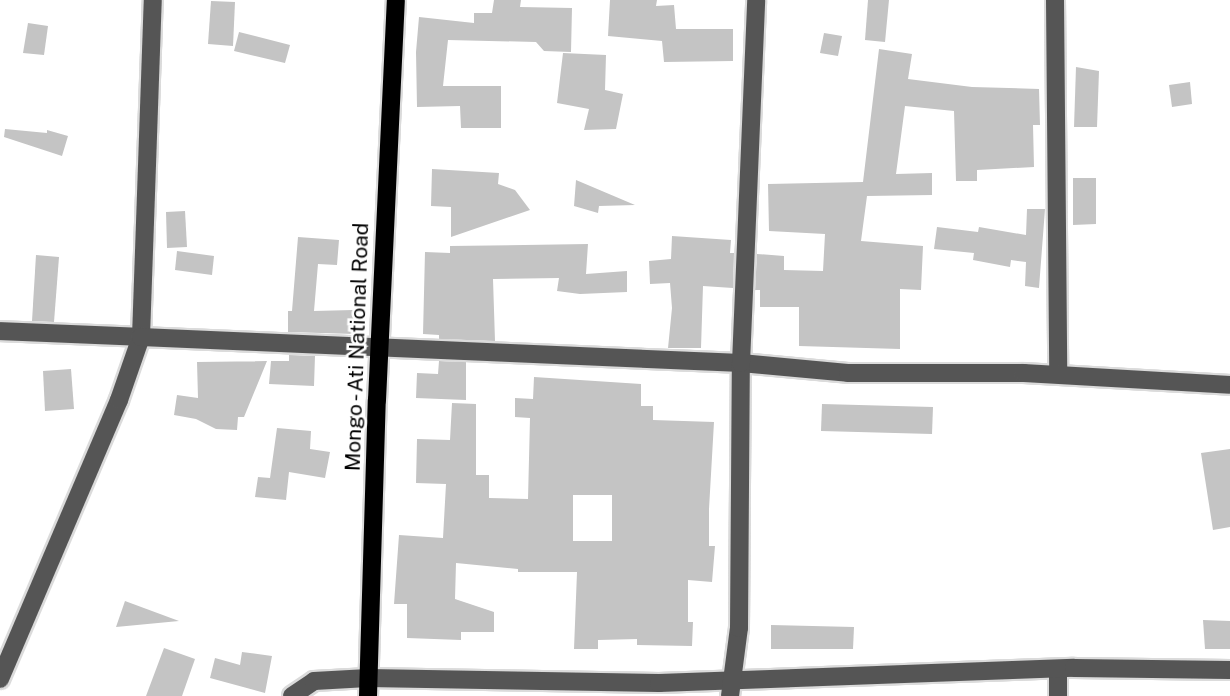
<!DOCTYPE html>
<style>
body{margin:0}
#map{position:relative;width:1230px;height:696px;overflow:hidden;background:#fff;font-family:"Public Sans",sans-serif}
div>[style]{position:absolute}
.building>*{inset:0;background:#c4c4c4}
.roads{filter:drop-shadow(2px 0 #dbdbdb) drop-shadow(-2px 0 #dbdbdb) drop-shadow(0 2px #dbdbdb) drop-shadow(0 -2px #dbdbdb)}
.minor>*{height:18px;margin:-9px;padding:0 9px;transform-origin:9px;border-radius:9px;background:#555}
.major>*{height:18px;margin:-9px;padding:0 9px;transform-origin:9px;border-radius:9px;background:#000}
span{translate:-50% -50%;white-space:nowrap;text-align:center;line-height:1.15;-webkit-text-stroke:5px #fff;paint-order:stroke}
.street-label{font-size:21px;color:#000}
</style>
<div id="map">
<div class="building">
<i style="clip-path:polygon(494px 0,521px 0,520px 7px,572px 8px,571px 52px,544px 51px,536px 42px,448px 40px,443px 86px,501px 86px,501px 128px,461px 128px,460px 106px,417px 107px,416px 52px,419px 17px,474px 23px,474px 13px,492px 13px)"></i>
<i style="clip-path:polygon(610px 0,657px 0,656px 6px,674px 5px,676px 29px,733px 29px,733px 61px,664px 62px,662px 41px,608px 36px)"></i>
<i style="clip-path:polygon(868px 0,889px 0,885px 42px,865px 40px)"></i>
<i style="clip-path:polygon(211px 1px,235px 2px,233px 46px,208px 44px)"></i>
<i style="clip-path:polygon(28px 23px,48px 26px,44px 55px,23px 53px)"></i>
<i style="clip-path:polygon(239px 32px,290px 45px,285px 63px,234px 51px)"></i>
<i style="clip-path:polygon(824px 33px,842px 36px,838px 56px,820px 53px)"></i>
<i style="clip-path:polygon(879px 49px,912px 54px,908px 79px,972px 87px,1039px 89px,1040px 125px,1033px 125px,1034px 167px,977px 170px,977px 181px,956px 181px,954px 111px,905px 106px,896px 174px,932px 173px,932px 195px,867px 196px,861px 241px,923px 246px,921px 290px,900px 289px,900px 349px,799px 346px,799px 307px,760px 307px,760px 290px,755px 290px,757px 254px,784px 256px,784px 270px,823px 271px,825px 234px,769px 231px,768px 184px,863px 182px)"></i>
<i style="clip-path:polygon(563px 53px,606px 55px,605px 90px,623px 94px,616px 129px,584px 130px,589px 109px,557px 103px)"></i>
<i style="clip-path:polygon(1076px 67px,1099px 71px,1097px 127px,1074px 127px)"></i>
<i style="clip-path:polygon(1190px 82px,1192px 104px,1172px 107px,1169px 85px)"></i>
<i style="clip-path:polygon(5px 129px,47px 133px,47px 130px,68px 136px,62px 156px,4px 137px)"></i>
<i style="clip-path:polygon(432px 169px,499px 173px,498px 184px,515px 190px,530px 210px,451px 237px,451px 207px,431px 206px)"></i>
<i style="clip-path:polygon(1073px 178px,1096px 178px,1096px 224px,1073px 225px)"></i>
<i style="clip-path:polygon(576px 180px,635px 205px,599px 206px,598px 213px,574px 206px)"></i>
<i style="clip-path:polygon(1027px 209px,1045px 209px,1039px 288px,1025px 286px,1026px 262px,1011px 260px,1010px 267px,973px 260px,974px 253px,934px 249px,937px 227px,978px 232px,979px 227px,1026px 235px)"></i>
<i style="clip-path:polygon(185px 211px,187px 247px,167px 248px,166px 212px)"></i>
<i style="clip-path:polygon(672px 236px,731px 240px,730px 253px,734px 253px,733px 288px,703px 286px,701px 348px,668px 348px,672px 308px,670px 283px,650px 284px,649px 261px,671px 259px)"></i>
<i style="clip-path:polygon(298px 237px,339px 240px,337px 265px,318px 264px,314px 311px,353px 310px,354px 334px,288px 332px,288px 311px,292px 311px)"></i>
<i style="clip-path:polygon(588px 244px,586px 274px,627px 271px,627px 292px,580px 294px,557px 291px,559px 278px,493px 279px,495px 341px,439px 339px,439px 335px,423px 334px,425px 252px,450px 253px,450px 246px)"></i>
<i style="clip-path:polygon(177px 251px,214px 256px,212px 275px,175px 270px)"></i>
<i style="clip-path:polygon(36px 255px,59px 257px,54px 322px,32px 321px)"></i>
<i style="clip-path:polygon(289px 355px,315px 356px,314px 386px,269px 384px,271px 361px,289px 361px)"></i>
<i style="clip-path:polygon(267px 361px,244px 417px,238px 417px,237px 430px,216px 429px,196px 419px,174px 415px,177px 395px,198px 398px,197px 362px)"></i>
<i style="clip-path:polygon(439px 361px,466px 362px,466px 400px,416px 398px,417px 373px,438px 374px)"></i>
<i style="clip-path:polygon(71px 369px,74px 409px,45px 411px,43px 371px)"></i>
<i style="clip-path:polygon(evenodd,534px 377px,641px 384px,641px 406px,653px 406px,653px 420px,714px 422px,709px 509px,709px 546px,715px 546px,712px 582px,688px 580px,688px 622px,693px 622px,692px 646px,637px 645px,637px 639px,598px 640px,598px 649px,574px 649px,577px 572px,518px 572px,518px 569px,456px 563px,455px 599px,494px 612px,494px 632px,461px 632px,461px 640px,407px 638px,407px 604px,394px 604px,399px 535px,443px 538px,446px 484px,416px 483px,417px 439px,450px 440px,452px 403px,476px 404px,476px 475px,489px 475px,489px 498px,528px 499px,530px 418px,515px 417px,515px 398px,533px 399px,534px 377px,573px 495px,612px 495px,612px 541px,573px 541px,573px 495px)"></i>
<i style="clip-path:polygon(822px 404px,933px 407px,932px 434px,821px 431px)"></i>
<i style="clip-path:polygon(277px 428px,311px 431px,310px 449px,330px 452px,325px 478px,289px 472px,286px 500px,255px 497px,258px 477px,270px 478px)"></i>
<i style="clip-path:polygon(1230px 449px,1230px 527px,1213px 530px,1201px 453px)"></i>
<i style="clip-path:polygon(125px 601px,179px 621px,116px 627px)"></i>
<i style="clip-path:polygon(1203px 620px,1230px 621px,1230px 649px,1205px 649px)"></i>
<i style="clip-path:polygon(771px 625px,854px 627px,853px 649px,771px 649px)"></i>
<i style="clip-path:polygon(164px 648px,195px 659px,182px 696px,146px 696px)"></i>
<i style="clip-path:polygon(242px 652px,272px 656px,265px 693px,210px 678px,215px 658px,240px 665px)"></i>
</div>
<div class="roads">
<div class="minor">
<i style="left:1055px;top:0;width:374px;rotate:89.5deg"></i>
<i style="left:0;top:331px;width:141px;rotate:2.4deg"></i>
<i style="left:141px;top:337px;width:337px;rotate:-88deg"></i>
<i style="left:1058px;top:669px;width:27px;rotate:90deg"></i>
<i style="left:0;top:679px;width:303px;rotate:-66.9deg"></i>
<i style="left:119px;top:400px;width:67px;rotate:-70.8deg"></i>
<i style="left:141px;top:337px;width:601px;rotate:2.48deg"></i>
<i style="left:741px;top:363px;width:107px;rotate:5.3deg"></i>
<i style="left:848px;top:373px;width:176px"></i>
<i style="left:1024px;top:373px;width:206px;rotate:3.3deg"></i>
<i style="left:292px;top:696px;width:27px;rotate:-34deg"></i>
<i style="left:314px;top:681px;width:54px;rotate:-3.2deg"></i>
<i style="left:368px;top:678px;width:291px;rotate:1deg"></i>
<i style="left:659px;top:683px;width:415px;rotate:-2.1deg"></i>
<i style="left:1074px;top:668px;width:156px;rotate:0.7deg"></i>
<i style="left:730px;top:696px;width:69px;rotate:-82.5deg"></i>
<i style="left:739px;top:628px;width:265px;rotate:-89.6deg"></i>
<i style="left:741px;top:363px;width:363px;rotate:-87.6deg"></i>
</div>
<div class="major">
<i style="left:368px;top:696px;width:296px;rotate:-88.3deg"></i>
<i style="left:377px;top:400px;width:400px;rotate:-87.3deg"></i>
</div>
</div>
<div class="street-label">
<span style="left:357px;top:347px;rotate:-88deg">Mongo - Ati National Road</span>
</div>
</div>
